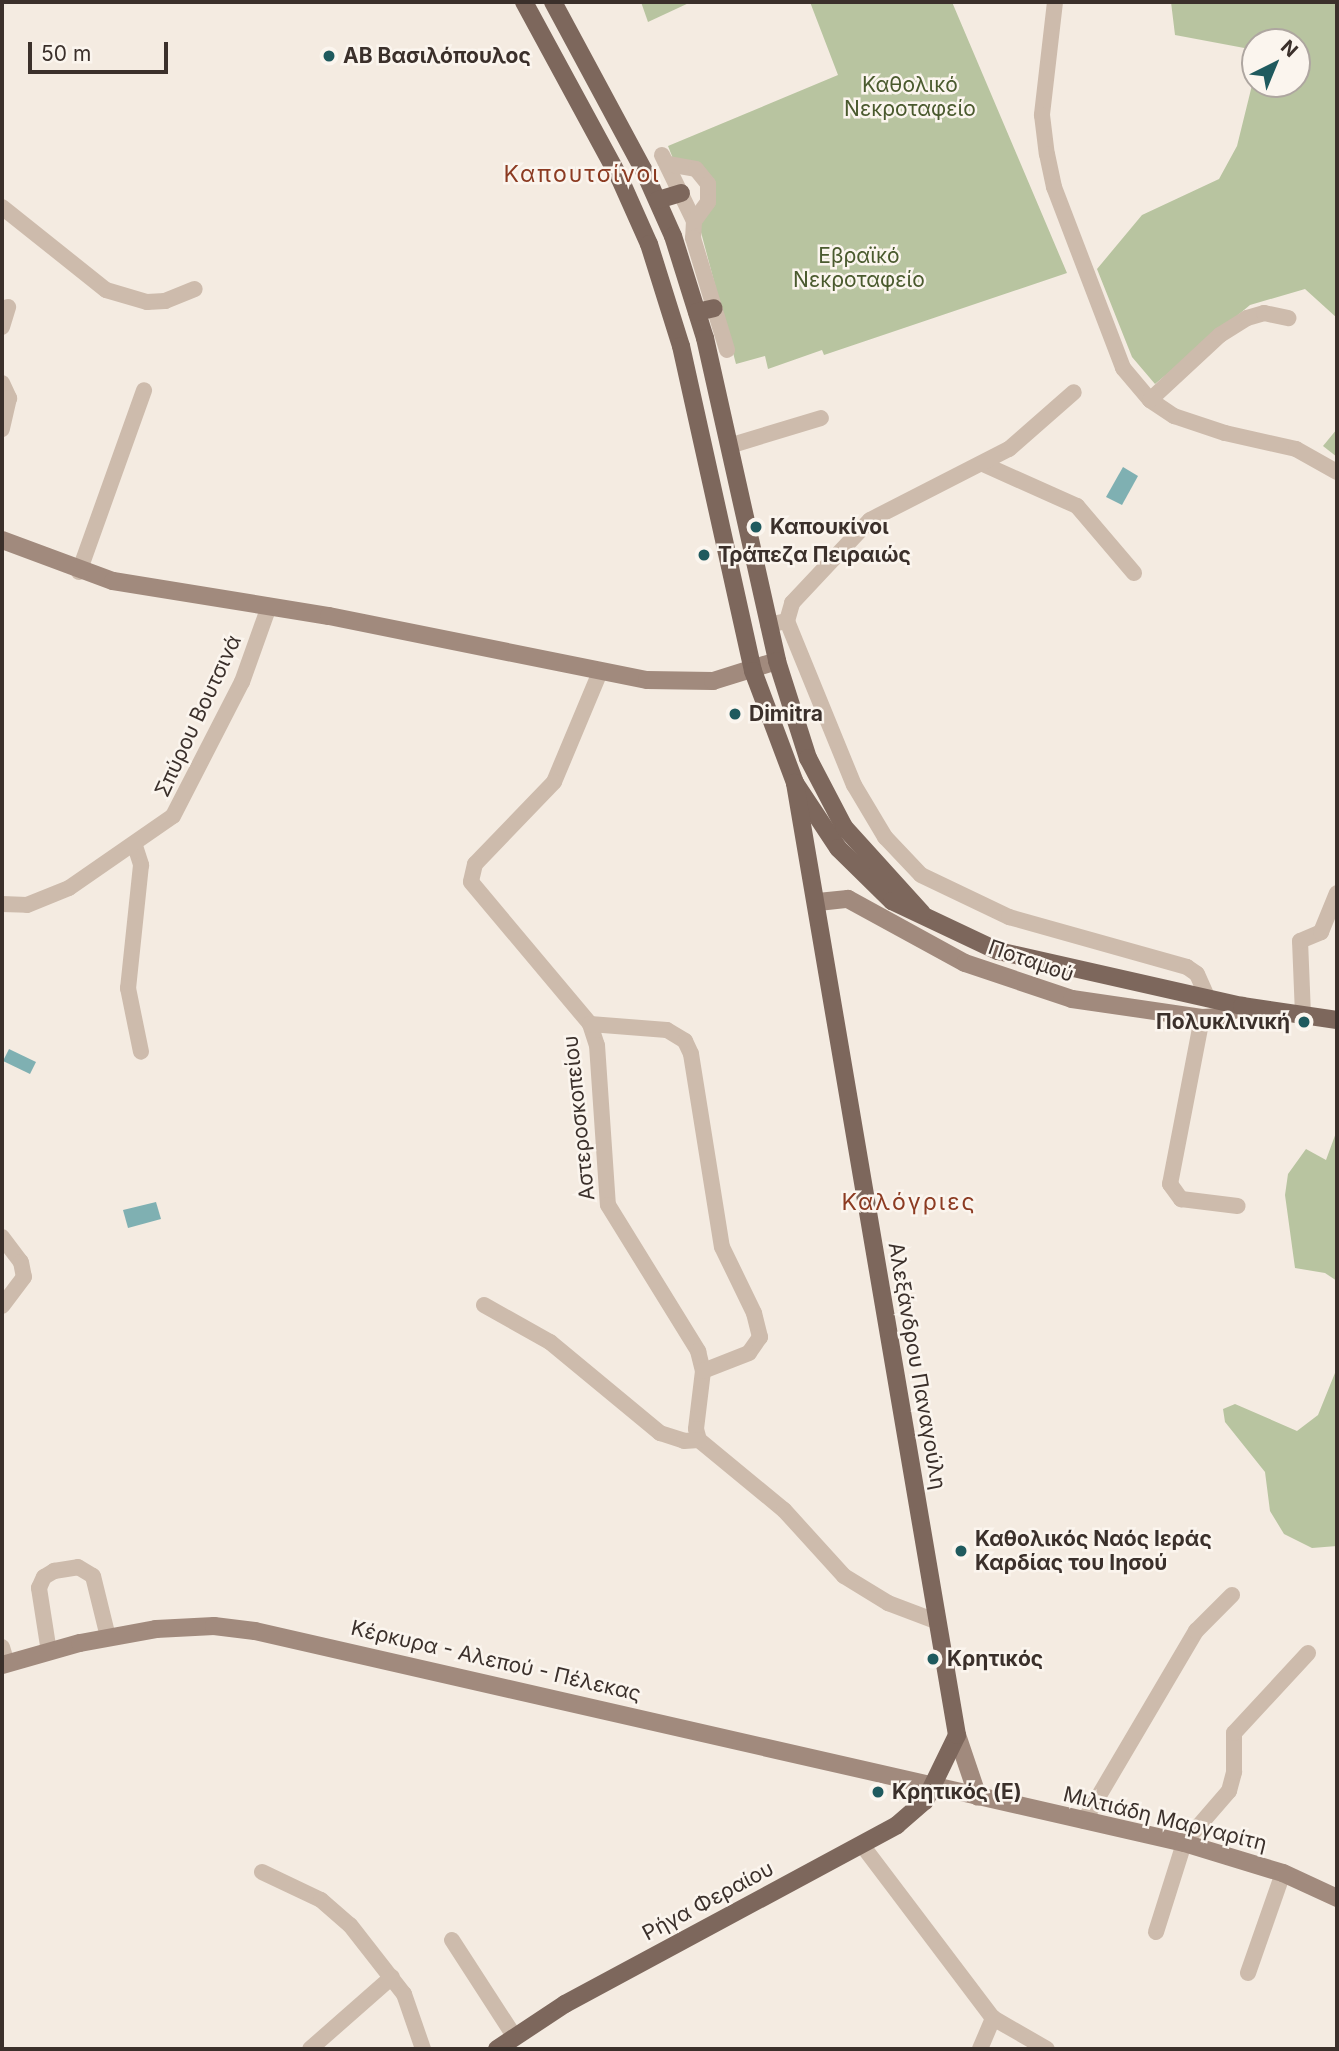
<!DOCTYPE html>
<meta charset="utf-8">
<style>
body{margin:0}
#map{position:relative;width:1339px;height:2051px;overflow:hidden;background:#f4ebe1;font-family:Inter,sans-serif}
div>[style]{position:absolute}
.green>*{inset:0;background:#b8c4a0}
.water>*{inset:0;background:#7fb0b2}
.street>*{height:16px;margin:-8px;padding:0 8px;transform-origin:8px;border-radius:8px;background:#cdbbac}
.secondary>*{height:18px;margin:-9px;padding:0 9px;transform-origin:9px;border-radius:9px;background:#a18a7d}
.primary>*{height:18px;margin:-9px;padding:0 9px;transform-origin:9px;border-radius:9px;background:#7d675c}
.dots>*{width:19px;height:19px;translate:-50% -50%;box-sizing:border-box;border:4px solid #fbf5ee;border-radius:50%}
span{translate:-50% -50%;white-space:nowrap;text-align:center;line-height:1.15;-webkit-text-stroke:5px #fbf5ee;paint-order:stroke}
.poi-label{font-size:21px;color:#3b302b;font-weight:700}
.left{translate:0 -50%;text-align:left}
.right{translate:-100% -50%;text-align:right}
.park-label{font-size:21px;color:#4a5a2e}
.street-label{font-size:21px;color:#3b302b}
.neighbourhood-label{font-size:23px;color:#8c3b22;letter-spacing:2px}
.frame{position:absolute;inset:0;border:4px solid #3b302b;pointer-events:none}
.north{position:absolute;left:1241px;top:28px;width:70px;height:70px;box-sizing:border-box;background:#fbf5ee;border:2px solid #aea6a0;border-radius:50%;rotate:43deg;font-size:19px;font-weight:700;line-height:28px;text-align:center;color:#3b302b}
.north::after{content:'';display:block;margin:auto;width:24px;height:32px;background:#1f5a5e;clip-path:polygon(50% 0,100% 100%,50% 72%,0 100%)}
.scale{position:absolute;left:28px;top:42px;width:140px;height:32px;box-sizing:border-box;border:4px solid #3b302b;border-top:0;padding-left:9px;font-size:21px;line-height:24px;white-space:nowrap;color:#3b302b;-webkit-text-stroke:5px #fbf5ee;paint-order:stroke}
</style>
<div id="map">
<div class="green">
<i style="clip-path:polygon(641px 2px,691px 2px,648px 22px)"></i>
<i style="clip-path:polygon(810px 2px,952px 2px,1067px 273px,824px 355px,822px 350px,768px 369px,765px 356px,736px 364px,698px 221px,713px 189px,674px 161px,668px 146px,838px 75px)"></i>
<i style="clip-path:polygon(1171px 2px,1337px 2px,1337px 318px,1305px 289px,1250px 305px,1155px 384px,1132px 357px,1097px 269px,1142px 215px,1219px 179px,1237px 146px,1255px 73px,1255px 84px,1297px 84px,1297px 42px,1255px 42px,1255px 50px,1175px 35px)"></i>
<i style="clip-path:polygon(1337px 429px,1337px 457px,1323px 446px)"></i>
<i style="clip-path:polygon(1337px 1130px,1337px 1281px,1325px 1273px,1295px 1268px,1285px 1195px,1288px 1174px,1306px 1149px,1326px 1160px)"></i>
<i style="clip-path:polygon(1337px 1368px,1337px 1546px,1312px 1548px,1284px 1534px,1270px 1511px,1265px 1472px,1225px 1422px,1223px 1409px,1235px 1404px,1297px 1431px,1318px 1415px)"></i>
</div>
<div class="water">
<i style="clip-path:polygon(1123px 467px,1138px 476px,1122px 505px,1106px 497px)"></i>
<i style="clip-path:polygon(9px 1049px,36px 1062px,30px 1074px,3px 1061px)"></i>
<i style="clip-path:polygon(156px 1202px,161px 1219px,128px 1228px,123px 1210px)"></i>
</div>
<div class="street">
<i style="left:1055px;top:2px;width:114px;rotate:96.6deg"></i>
<i style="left:1042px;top:115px;width:39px;rotate:83deg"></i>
<i style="left:1047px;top:154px;width:34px;rotate:78deg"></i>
<i style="left:1054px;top:187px;width:194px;rotate:69.1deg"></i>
<i style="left:1123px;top:368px;width:42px;rotate:49.8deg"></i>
<i style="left:1150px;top:400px;width:29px;rotate:34deg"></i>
<i style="left:1174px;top:416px;width:54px;rotate:18.4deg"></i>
<i style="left:1225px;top:433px;width:73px;rotate:12.7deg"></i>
<i style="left:1296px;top:449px;width:47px;rotate:29.3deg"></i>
<i style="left:662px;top:155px;width:73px;rotate:64.1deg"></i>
<i style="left:694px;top:221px;width:17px;rotate:93deg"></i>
<i style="left:693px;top:238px;width:117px;rotate:73.1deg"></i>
<i style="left:668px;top:164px;width:28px;rotate:10deg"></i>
<i style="left:696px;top:169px;width:19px;rotate:51deg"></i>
<i style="left:708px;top:184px;width:18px;rotate:90deg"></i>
<i style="left:708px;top:202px;width:24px;rotate:126deg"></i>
<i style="left:2px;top:207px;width:133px;rotate:38.6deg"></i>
<i style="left:106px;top:290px;width:43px;rotate:16.3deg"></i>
<i style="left:147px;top:302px;width:18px;rotate:-3deg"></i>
<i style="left:165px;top:301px;width:32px;rotate:-22deg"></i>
<i style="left:2px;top:327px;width:21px;rotate:-73deg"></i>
<i style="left:2px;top:383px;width:17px;rotate:65deg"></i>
<i style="left:9px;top:398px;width:32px;rotate:103deg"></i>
<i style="left:1150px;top:400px;width:96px;rotate:-42.9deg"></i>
<i style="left:1220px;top:335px;width:32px;rotate:-32deg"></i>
<i style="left:1247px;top:318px;width:18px;rotate:-16deg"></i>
<i style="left:1264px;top:313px;width:25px;rotate:12deg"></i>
<i style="left:729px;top:446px;width:96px;rotate:-16.9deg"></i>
<i style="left:983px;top:464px;width:103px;rotate:24.1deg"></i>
<i style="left:1077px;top:506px;width:88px;rotate:49.6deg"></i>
<i style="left:79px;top:572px;width:193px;rotate:-70.3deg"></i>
<i style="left:787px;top:621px;width:19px;rotate:-74deg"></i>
<i style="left:792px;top:603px;width:114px;rotate:-46.8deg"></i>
<i style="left:870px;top:520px;width:156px;rotate:-27.1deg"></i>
<i style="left:1009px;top:449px;width:86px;rotate:-41.2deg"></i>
<i style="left:768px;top:625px;width:19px;rotate:-12deg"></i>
<i style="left:787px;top:621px;width:177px;rotate:67.8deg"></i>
<i style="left:854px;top:785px;width:61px;rotate:59.2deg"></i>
<i style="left:885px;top:837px;width:52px;rotate:46.5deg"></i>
<i style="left:921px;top:875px;width:98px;rotate:25.5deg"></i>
<i style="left:1009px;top:917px;width:185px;rotate:15.7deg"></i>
<i style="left:1187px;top:967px;width:12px;rotate:35deg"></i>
<i style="left:1197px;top:974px;width:27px;rotate:66deg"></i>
<i style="left:600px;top:672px;width:119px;rotate:112.7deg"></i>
<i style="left:554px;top:782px;width:114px;rotate:133.9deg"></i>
<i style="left:475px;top:864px;width:18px;rotate:103deg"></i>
<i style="left:471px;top:882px;width:185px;rotate:50deg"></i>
<i style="left:590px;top:1024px;width:22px;rotate:72deg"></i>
<i style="left:597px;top:1045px;width:160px;rotate:86.1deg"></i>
<i style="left:608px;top:1205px;width:172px;rotate:58.3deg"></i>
<i style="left:698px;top:1351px;width:21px;rotate:76deg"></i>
<i style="left:703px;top:1371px;width:58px;rotate:96.9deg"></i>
<i style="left:696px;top:1429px;width:11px;rotate:75deg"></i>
<i style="left:699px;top:1440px;width:110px;rotate:39.5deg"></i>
<i style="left:784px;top:1510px;width:89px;rotate:47.7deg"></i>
<i style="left:844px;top:1576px;width:52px;rotate:31.5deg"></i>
<i style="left:888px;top:1603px;width:53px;rotate:20.8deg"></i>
<i style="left:135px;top:846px;width:20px;rotate:72deg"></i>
<i style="left:141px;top:865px;width:124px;rotate:96deg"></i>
<i style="left:128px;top:988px;width:65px;rotate:78.5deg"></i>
<i style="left:2px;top:904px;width:25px;rotate:2deg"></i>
<i style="left:27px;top:905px;width:45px;rotate:-22deg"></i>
<i style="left:69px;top:888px;width:126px;rotate:-34.7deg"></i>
<i style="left:173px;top:816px;width:151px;rotate:-62.8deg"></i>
<i style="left:242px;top:682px;width:81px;rotate:-70.4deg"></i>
<i style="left:1303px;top:1015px;width:74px;rotate:-92.3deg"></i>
<i style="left:1300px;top:941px;width:23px;rotate:-23deg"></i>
<i style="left:1321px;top:932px;width:42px;rotate:-67.7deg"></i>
<i style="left:1202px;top:1018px;width:169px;rotate:100.9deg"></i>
<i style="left:1170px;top:1184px;width:19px;rotate:54deg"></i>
<i style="left:1181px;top:1199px;width:57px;rotate:7deg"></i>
<i style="left:590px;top:1024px;width:77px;rotate:4.5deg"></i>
<i style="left:667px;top:1030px;width:21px;rotate:31deg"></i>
<i style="left:685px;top:1041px;width:14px;rotate:65deg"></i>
<i style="left:691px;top:1054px;width:195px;rotate:80.9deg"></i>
<i style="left:722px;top:1247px;width:73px;rotate:64.1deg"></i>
<i style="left:754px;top:1313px;width:25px;rotate:76deg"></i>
<i style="left:760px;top:1337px;width:19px;rotate:125deg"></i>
<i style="left:749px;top:1353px;width:49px;rotate:158.6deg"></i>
<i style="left:2px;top:1237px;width:31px;rotate:53deg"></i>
<i style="left:21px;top:1262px;width:15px;rotate:79deg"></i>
<i style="left:24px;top:1277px;width:36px;rotate:127deg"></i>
<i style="left:484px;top:1305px;width:76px;rotate:29.3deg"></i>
<i style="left:550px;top:1342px;width:143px;rotate:39.6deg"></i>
<i style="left:660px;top:1433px;width:25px;rotate:18deg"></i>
<i style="left:684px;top:1441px;width:15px;rotate:-4deg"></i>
<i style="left:2px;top:1647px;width:17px;rotate:73deg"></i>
<i style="left:49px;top:1652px;width:65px;rotate:-98.9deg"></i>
<i style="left:39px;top:1588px;width:12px;rotate:-66deg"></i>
<i style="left:44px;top:1577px;width:12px;rotate:-31deg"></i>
<i style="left:54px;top:1571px;width:24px;rotate:-9deg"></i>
<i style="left:78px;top:1567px;width:17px;rotate:31deg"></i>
<i style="left:93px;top:1576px;width:63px;rotate:76.2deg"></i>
<i style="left:1084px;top:1821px;width:221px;rotate:-59.5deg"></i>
<i style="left:1196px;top:1631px;width:51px;rotate:-45deg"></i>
<i style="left:862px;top:1845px;width:217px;rotate:52.9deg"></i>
<i style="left:993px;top:2018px;width:62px;rotate:29.9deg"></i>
<i style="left:262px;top:1872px;width:65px;rotate:25.4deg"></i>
<i style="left:321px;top:1900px;width:38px;rotate:41deg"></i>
<i style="left:350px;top:1925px;width:88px;rotate:52deg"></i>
<i style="left:404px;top:1994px;width:58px;rotate:70.9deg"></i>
<i style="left:1156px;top:1932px;width:93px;rotate:-72.5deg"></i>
<i style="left:1184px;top:1843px;width:69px;rotate:-49.1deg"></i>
<i style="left:1229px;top:1791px;width:20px;rotate:-75deg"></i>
<i style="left:1234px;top:1772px;width:39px;rotate:-90deg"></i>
<i style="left:1234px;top:1733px;width:109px;rotate:-47.2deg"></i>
<i style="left:452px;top:1940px;width:114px;rotate:57.1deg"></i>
<i style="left:1248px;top:1973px;width:106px;rotate:-70.7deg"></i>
<i style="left:310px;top:2049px;width:109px;rotate:-41.3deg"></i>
<i style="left:980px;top:2049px;width:34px;rotate:-67deg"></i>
</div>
<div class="secondary">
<i style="left:2px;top:540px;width:118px;rotate:20.3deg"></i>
<i style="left:113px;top:581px;width:219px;rotate:9.2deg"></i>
<i style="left:329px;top:616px;width:324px;rotate:11.4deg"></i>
<i style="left:647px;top:680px;width:66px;rotate:0.9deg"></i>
<i style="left:713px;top:681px;width:67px;rotate:-17.4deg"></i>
<i style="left:818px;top:902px;width:30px;rotate:-6deg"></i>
<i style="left:848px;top:899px;width:133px;rotate:28.7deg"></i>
<i style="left:965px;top:963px;width:113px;rotate:18.6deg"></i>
<i style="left:1072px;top:999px;width:131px;rotate:8.3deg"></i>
<i style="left:1202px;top:1018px;width:18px;rotate:-3deg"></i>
<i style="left:1220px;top:1017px;width:25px;rotate:-27deg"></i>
<i style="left:2px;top:1665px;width:81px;rotate:-15.8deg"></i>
<i style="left:80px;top:1643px;width:77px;rotate:-10.4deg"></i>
<i style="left:156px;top:1629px;width:58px;rotate:-3deg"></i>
<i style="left:214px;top:1626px;width:41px;rotate:7deg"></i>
<i style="left:255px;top:1631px;width:953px;rotate:12.85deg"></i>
<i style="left:1184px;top:1843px;width:103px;rotate:16.9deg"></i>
<i style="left:1283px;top:1873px;width:60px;rotate:24.8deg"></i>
<i style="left:957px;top:1735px;width:65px;rotate:71.3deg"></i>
</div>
<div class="primary">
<i style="left:524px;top:2px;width:201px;rotate:61.5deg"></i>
<i style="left:620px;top:179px;width:71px;rotate:66deg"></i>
<i style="left:649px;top:244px;width:107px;rotate:72.6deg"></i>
<i style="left:681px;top:346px;width:333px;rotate:77.5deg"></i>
<i style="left:753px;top:671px;width:120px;rotate:69.4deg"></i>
<i style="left:795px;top:783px;width:78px;rotate:56.5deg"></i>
<i style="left:838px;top:848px;width:76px;rotate:44.5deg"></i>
<i style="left:892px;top:901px;width:117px;rotate:25.3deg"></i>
<i style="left:998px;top:951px;width:250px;rotate:12.7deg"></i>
<i style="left:1242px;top:1006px;width:96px;rotate:8.4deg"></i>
<i style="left:553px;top:2px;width:192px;rotate:61.7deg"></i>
<i style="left:644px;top:171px;width:71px;rotate:66deg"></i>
<i style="left:673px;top:236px;width:107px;rotate:72.6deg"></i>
<i style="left:705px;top:338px;width:331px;rotate:77.4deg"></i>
<i style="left:777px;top:661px;width:102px;rotate:72.3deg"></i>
<i style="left:808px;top:758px;width:78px;rotate:62.4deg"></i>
<i style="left:844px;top:827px;width:116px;rotate:47.8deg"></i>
<i style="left:658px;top:200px;width:24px;rotate:-17deg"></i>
<i style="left:697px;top:312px;width:17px;rotate:-13deg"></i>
<i style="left:497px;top:2049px;width:82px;rotate:-33.5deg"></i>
<i style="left:565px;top:2004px;width:377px;rotate:-28.3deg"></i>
<i style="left:897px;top:1825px;width:37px;rotate:-41deg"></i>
<i style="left:925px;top:1801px;width:73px;rotate:-64.1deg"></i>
<i style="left:957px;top:1735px;width:966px;rotate:-99.66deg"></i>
</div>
<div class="dots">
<i style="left:329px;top:56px;background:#1f5a5e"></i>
<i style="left:756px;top:527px;background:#1f5a5e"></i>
<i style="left:704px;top:555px;background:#1f5a5e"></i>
<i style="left:735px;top:714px;background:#1f5a5e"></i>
<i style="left:1304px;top:1022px;background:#1f5a5e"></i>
<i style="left:961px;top:1551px;background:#1f5a5e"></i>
<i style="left:933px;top:1659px;background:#1f5a5e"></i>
<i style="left:878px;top:1792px;background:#1f5a5e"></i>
</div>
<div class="poi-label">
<span class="left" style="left:343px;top:56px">ΑΒ Βασιλόπουλος</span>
<span class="left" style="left:770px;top:527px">Καπουκίνοι</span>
<span class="left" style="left:718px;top:555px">Τράπεζα Πειραιώς</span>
<span class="left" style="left:749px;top:714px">Dimitra</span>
<span class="right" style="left:1290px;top:1022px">Πολυκλινική</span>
<span class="left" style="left:975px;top:1551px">Καθολικός Ναός Ιεράς<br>Καρδίας του Ιησού</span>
<span class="left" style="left:947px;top:1659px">Κρητικός</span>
<span class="left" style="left:892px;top:1792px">Κρητικός (E)</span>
</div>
<div class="park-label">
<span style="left:910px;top:97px">Καθολικό<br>Νεκροταφείο</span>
<span style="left:859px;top:268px">Εβραϊκό<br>Νεκροταφείο</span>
</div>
<div class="street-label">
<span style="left:198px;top:716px;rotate:-65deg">Σπύρου Βουτσινά</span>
<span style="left:1031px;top:961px;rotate:19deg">Ποταμού</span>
<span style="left:579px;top:1118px;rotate:-96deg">Αστεροσκοπείου</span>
<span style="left:917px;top:1366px;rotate:80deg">Αλεξάνδρου Παναγούλη</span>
<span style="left:496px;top:1661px;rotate:13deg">Κέρκυρα - Αλεπού - Πέλεκας</span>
<span style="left:1165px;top:1819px;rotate:14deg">Μιλτιάδη Μαργαρίτη</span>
<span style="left:708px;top:1901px;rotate:-28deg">Ρήγα Φεραίου</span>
</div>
<div class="neighbourhood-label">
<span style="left:582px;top:174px">Καπουτσίνοι</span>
<span style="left:909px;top:1202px">Καλόγριες</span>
</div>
<div class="frame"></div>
<div class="north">N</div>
<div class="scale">50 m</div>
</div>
